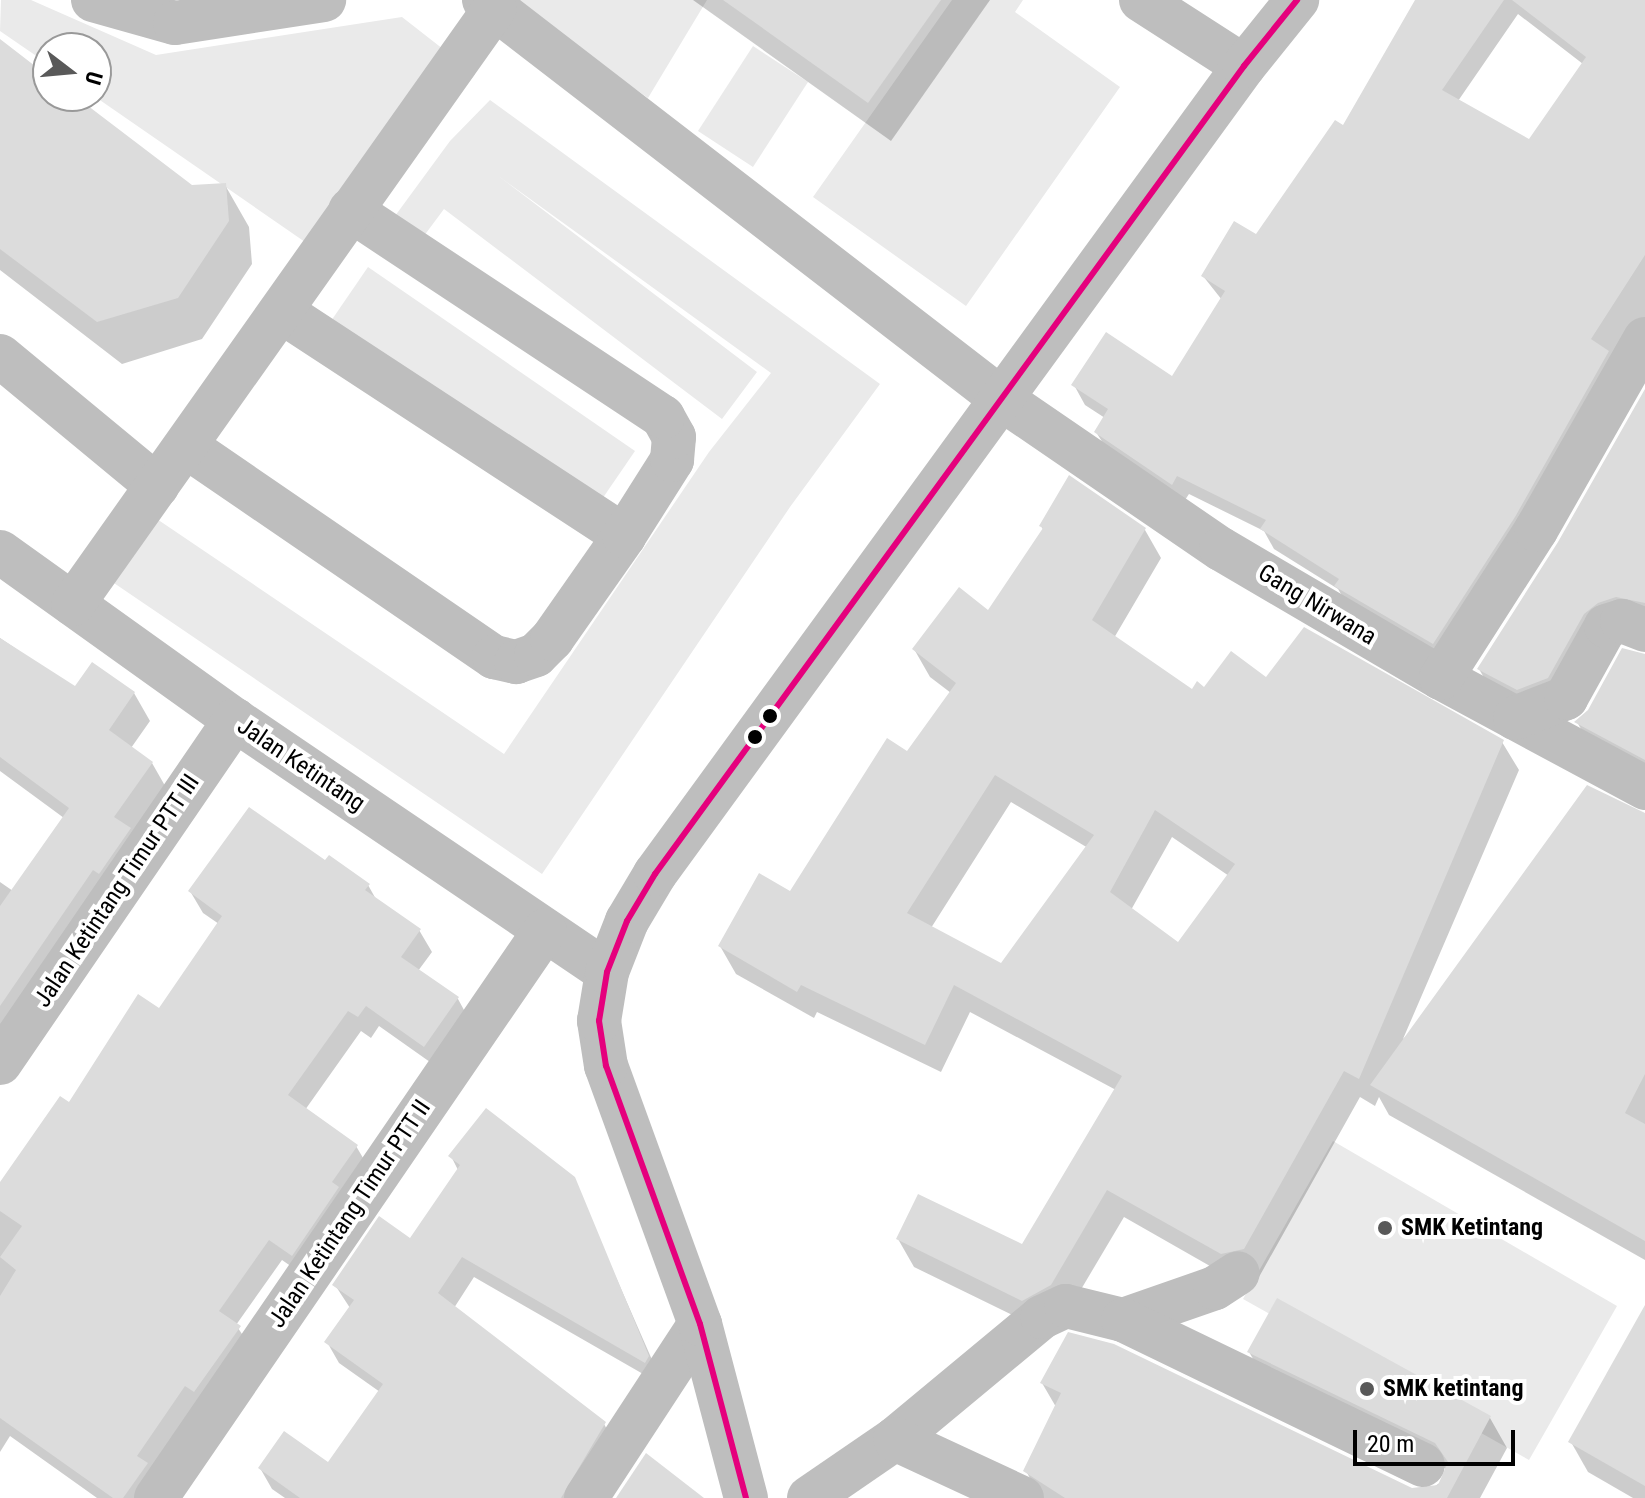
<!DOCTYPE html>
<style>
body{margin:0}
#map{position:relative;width:1645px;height:1498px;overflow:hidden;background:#fff;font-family:"Roboto Condensed",sans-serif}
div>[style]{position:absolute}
.green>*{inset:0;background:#eaeaea}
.shadow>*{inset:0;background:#0003}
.building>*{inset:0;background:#dcdcdc}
.minor>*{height:44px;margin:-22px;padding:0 22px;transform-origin:22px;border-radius:22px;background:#bebebe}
.bus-1>*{height:6px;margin:-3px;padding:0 3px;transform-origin:3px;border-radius:3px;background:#e5007d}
.dots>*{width:22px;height:22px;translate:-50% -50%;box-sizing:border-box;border:4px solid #fff;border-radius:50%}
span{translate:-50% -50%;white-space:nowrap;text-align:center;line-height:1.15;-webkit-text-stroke:8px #fff;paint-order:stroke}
.street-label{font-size:24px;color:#000}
.poi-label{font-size:24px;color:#000;font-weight:700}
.left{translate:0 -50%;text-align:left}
.north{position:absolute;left:32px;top:32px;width:80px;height:80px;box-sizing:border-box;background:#fff;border:2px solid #999;border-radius:50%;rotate:106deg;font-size:22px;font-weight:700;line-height:32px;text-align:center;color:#000}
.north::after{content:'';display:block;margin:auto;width:28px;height:36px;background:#595959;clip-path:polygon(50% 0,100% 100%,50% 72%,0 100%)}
.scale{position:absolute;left:1353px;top:1430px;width:162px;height:36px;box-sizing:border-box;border:4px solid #000;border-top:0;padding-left:10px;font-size:24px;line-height:28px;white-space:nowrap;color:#000;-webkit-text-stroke:6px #fff;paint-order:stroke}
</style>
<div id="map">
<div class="green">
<i style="clip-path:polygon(31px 0,156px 55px,402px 17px,475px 74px,334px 262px,94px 96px,96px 48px,48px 48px,48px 64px,0 31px,1px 0)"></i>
<i style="clip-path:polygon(510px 0,707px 0,648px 98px)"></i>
<i style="clip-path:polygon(952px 0,1023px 0,1015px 12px,1120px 87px,966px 306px,813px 197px)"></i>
<i style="clip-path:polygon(753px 46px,808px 82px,753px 167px,698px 131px)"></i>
<i style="clip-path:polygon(490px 100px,880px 384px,790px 507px,542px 874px,108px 579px,151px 515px,504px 754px,709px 452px,771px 373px,497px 175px,757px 372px,722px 419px,444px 209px,412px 252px,384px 231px,450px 141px)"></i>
<i style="clip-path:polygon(368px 267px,635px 451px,598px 505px,331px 321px)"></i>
<i style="clip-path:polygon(1333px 1141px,1617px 1306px,1529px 1460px,1243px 1299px)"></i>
</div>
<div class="shadow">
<i style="clip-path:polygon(693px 0,990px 0,891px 141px)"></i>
<i style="clip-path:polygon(evenodd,1417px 0,1645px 0,1645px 336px,1444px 662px,1348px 606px,1338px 589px,1274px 549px,1264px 531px,1189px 494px,1183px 503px,1108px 451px,1096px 432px,1105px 418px,1085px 405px,1074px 385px,1172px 379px,1222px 300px,1203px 276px,1257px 237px,1344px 128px,1417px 0,1518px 14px,1583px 64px,1530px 141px,1458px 101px,1518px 14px)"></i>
<i style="clip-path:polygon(0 42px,48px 78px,48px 96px,71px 96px,191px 187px,225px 185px,249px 227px,252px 264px,202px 339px,122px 364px,0 270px)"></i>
<i style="clip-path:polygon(1645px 394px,1645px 617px,1529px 709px,1490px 688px,1479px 669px,1559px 543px)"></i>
<i style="clip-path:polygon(evenodd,1041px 526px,1145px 530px,1161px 558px,1114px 638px,1192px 691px,1266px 680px,1502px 742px,1519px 770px,1403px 1039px,1645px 815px,1645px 1260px,1389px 1115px,1379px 1097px,1375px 1106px,1360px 1097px,1259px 1277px,1238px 1282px,1124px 1217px,1067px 1313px,1039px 1328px,914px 1267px,898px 1239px,1023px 1247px,1116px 1090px,970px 1012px,941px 1072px,817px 1012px,814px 1018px,736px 974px,720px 946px,791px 893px,907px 753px,951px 693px,930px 677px,914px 649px,989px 613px,1044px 531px,1041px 526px,1011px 802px,1088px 848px,1001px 966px,931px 928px,1011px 802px,1041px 526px,1172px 837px,1229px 876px,1178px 945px,1131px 910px,1172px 837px)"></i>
<i style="clip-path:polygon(0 638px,75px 689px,134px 693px,150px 721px,131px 748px,152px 763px,168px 791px,0 1069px,0 882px,13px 891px,64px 818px,0 771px)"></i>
<i style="clip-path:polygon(1645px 655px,1645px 773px,1588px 741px,1577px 722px)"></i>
<i style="clip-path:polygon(325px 863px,368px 885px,377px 901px,419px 930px,432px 952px,418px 971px,458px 999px,470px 1021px,437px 1067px,379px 1026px,371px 1038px,361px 1031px,305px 1110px,356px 1146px,369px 1168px,305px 1276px,282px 1260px,236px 1325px,252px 1349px,151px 1498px,97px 1498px,10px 1436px,0 1452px,0 1186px,160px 1011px,219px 924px,203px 913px,190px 891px)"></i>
<i style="clip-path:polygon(451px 1156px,573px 1179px,660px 1378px,657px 1382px,474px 1277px,454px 1308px,604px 1424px,616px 1445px,582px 1498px,285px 1498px,272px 1489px,260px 1468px,328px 1465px,380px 1392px,339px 1363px,327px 1342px,350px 1308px,335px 1285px,411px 1240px,458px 1170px)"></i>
<i style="clip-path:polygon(1645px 1310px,1645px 1498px,1633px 1498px,1588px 1472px,1571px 1442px)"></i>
<i style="clip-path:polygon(1249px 1352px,1490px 1418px,1507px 1448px,1480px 1498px,1041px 1498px,1026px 1471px,1056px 1407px,1042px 1383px,1412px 1489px,1426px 1492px,1447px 1478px,1448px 1470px,1267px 1382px)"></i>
</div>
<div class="building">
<i style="clip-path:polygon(723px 0,941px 0,868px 103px)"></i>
<i style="clip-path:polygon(1415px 0,1504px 0,1442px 90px,1529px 139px,1586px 57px,1512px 0,1645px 0,1645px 255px,1591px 339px,1609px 351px,1515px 517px,1433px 644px,1334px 586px,1339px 579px,1260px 529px,1266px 520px,1177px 476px,1172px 485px,1094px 432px,1108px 409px,1071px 385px,1106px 332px,1172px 376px,1225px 291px,1201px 276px,1234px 221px,1256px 234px,1335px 120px,1343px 125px)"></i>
<i style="clip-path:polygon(0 39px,48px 76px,48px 96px,75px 96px,192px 185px,226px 183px,229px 221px,178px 298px,97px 322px,0 249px)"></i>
<i style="clip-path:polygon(1645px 389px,1645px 603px,1616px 597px,1598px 603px,1584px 614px,1548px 678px,1517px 690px,1477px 669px,1558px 542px)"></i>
<i style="clip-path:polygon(evenodd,1069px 475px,1146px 528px,1092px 620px,1192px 689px,1197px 681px,1204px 687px,1231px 651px,1266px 677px,1304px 627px,1504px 740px,1359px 1079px,1344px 1071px,1244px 1249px,1221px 1254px,1107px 1190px,1051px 1285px,1022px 1301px,896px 1239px,918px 1194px,1022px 1244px,1122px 1076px,954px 985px,925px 1045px,801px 985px,797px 992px,718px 946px,759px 873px,790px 891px,887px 738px,907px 751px,956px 683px,912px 649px,959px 587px,988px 610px,1043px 528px,1039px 526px,1069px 475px,995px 775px,1094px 835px,1001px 963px,907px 913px,995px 775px,1069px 475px,1155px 810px,1235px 864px,1178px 942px,1110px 892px,1155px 810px)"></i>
<i style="clip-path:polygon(0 638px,75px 686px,92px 662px,135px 692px,109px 730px,153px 762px,114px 817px,131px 828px,99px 874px,93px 870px,0 1006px,0 906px,69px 808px,0 757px)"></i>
<i style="clip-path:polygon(1622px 648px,1645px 654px,1645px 760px,1574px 722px,1588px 710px)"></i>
<i style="clip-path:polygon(1587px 785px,1645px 813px,1645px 1074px,1625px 1113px,1645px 1124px,1645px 1241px,1370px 1085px)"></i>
<i style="clip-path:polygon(249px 807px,325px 860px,329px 855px,370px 884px,365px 890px,421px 929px,401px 957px,459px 997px,424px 1047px,366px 1006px,358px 1017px,348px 1011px,288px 1095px,358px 1145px,332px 1182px,339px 1187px,292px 1256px,269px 1240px,219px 1311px,241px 1326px,194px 1392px,185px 1386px,137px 1456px,148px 1463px,123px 1498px,113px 1498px,0 1418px,0 1296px,16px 1270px,0 1257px,22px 1226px,0 1211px,0 1182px,60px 1096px,69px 1102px,138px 994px,159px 1008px,222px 916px,188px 891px)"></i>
<i style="clip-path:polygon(486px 1108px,575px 1177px,649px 1356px,645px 1363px,462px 1257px,438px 1293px,606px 1422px,561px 1498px,300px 1498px,258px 1468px,284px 1431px,328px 1462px,383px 1384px,324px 1342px,354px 1300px,332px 1285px,379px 1216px,410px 1238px,460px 1165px,448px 1156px)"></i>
<i style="clip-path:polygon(1277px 1298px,1491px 1416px,1447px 1498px,1065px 1498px,1023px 1471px,1061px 1393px,1040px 1383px,1068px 1332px,1114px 1344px,1412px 1488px,1438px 1485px,1448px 1462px,1435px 1443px,1247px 1352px)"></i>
<i style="clip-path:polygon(1645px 1305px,1645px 1486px,1568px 1442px)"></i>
<i style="clip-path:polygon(646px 1453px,704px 1498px,616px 1498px)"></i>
</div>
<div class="minor">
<i style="left:93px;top:0;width:85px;rotate:15.7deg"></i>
<i style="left:175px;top:23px;width:151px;rotate:-8.8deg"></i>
<i style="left:484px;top:0;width:655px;rotate:37.62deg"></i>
<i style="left:1003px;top:400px;width:264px;rotate:34.4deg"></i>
<i style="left:1221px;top:549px;width:255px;rotate:30.4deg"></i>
<i style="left:1441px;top:678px;width:232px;rotate:28.3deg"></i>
<i style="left:1141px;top:0;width:122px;rotate:32.7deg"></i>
<i style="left:282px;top:312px;width:409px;rotate:33.2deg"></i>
<i style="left:0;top:356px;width:204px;rotate:39.6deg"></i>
<i style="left:187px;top:447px;width:372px;rotate:34.4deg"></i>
<i style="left:494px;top:657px;width:23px;rotate:13deg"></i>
<i style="left:516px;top:662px;width:21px;rotate:-19deg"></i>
<i style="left:536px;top:655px;width:23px;rotate:-45deg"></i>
<i style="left:552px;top:639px;width:126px;rotate:-55deg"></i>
<i style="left:624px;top:536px;width:90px;rotate:-57.7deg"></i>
<i style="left:672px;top:460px;width:23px;rotate:-85deg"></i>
<i style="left:674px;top:437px;width:23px;rotate:-119deg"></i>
<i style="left:663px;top:417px;width:375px;rotate:-146.5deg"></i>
<i style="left:0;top:552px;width:289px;rotate:35.6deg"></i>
<i style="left:235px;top:720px;width:449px;rotate:34.1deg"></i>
<i style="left:73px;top:604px;width:730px;rotate:-54.7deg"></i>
<i style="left:1441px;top:678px;width:176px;rotate:-57.3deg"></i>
<i style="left:1536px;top:530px;width:220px;rotate:-60.3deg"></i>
<i style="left:1515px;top:718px;width:55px;rotate:-21.4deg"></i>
<i style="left:1566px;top:698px;width:82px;rotate:-60.9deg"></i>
<i style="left:1606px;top:626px;width:17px;rotate:-17deg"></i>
<i style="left:1622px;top:621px;width:25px;rotate:21deg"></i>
<i style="left:0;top:1063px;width:416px;rotate:-55.6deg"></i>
<i style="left:1123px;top:1320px;width:97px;rotate:-19.2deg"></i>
<i style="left:1215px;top:1288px;width:27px;rotate:-33deg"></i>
<i style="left:895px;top:1439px;width:191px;rotate:-39.7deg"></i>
<i style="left:1042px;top:1317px;width:26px;rotate:-25deg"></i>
<i style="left:1066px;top:1306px;width:59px;rotate:13.8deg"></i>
<i style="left:1123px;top:1320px;width:333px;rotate:25.8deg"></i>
<i style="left:156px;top:1498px;width:688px;rotate:-55.59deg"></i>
<i style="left:586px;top:1498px;width:208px;rotate:-56.8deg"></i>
<i style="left:746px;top:1498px;width:180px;rotate:-104.8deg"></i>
<i style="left:700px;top:1324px;width:275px;rotate:-110deg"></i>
<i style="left:606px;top:1066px;width:46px;rotate:-98.8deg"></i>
<i style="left:599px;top:1021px;width:50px;rotate:-80.7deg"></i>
<i style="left:607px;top:972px;width:55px;rotate:-68.6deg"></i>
<i style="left:627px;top:921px;width:55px;rotate:-59.2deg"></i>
<i style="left:655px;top:874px;width:1000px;rotate:-53.91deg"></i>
<i style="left:1244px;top:66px;width:85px;rotate:-51.2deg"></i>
<i style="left:809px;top:1498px;width:104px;rotate:-34.5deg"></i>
<i style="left:895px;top:1439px;width:140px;rotate:24.9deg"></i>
</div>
<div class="bus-1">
<i style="left:746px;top:1498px;width:180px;rotate:-104.8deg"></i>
<i style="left:700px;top:1324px;width:275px;rotate:-110deg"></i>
<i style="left:606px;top:1066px;width:46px;rotate:-98.8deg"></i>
<i style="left:599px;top:1021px;width:50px;rotate:-80.7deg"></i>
<i style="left:607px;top:972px;width:55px;rotate:-68.6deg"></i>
<i style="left:627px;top:921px;width:55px;rotate:-59.2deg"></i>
<i style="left:655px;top:874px;width:1000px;rotate:-53.91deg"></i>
<i style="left:1244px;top:66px;width:85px;rotate:-51.2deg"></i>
</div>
<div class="dots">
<i style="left:770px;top:716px;background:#000"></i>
<i style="left:755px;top:737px;background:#000"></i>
<i style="left:1385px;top:1228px;background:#595959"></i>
<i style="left:1367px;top:1389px;background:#595959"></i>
</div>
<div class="street-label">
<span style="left:1317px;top:605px;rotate:31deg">Gang Nirwana</span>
<span style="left:301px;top:765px;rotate:34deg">Jalan Ketintang</span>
<span style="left:117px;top:891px;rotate:-56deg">Jalan Ketintang Timur PTT III</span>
<span style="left:350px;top:1214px;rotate:-56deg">Jalan Ketintang Timur PTT II</span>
</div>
<div class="poi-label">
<span class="left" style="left:1401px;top:1228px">SMK Ketintang</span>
<span class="left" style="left:1383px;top:1389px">SMK ketintang</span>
</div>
<div class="north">U</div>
<div class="scale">20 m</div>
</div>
